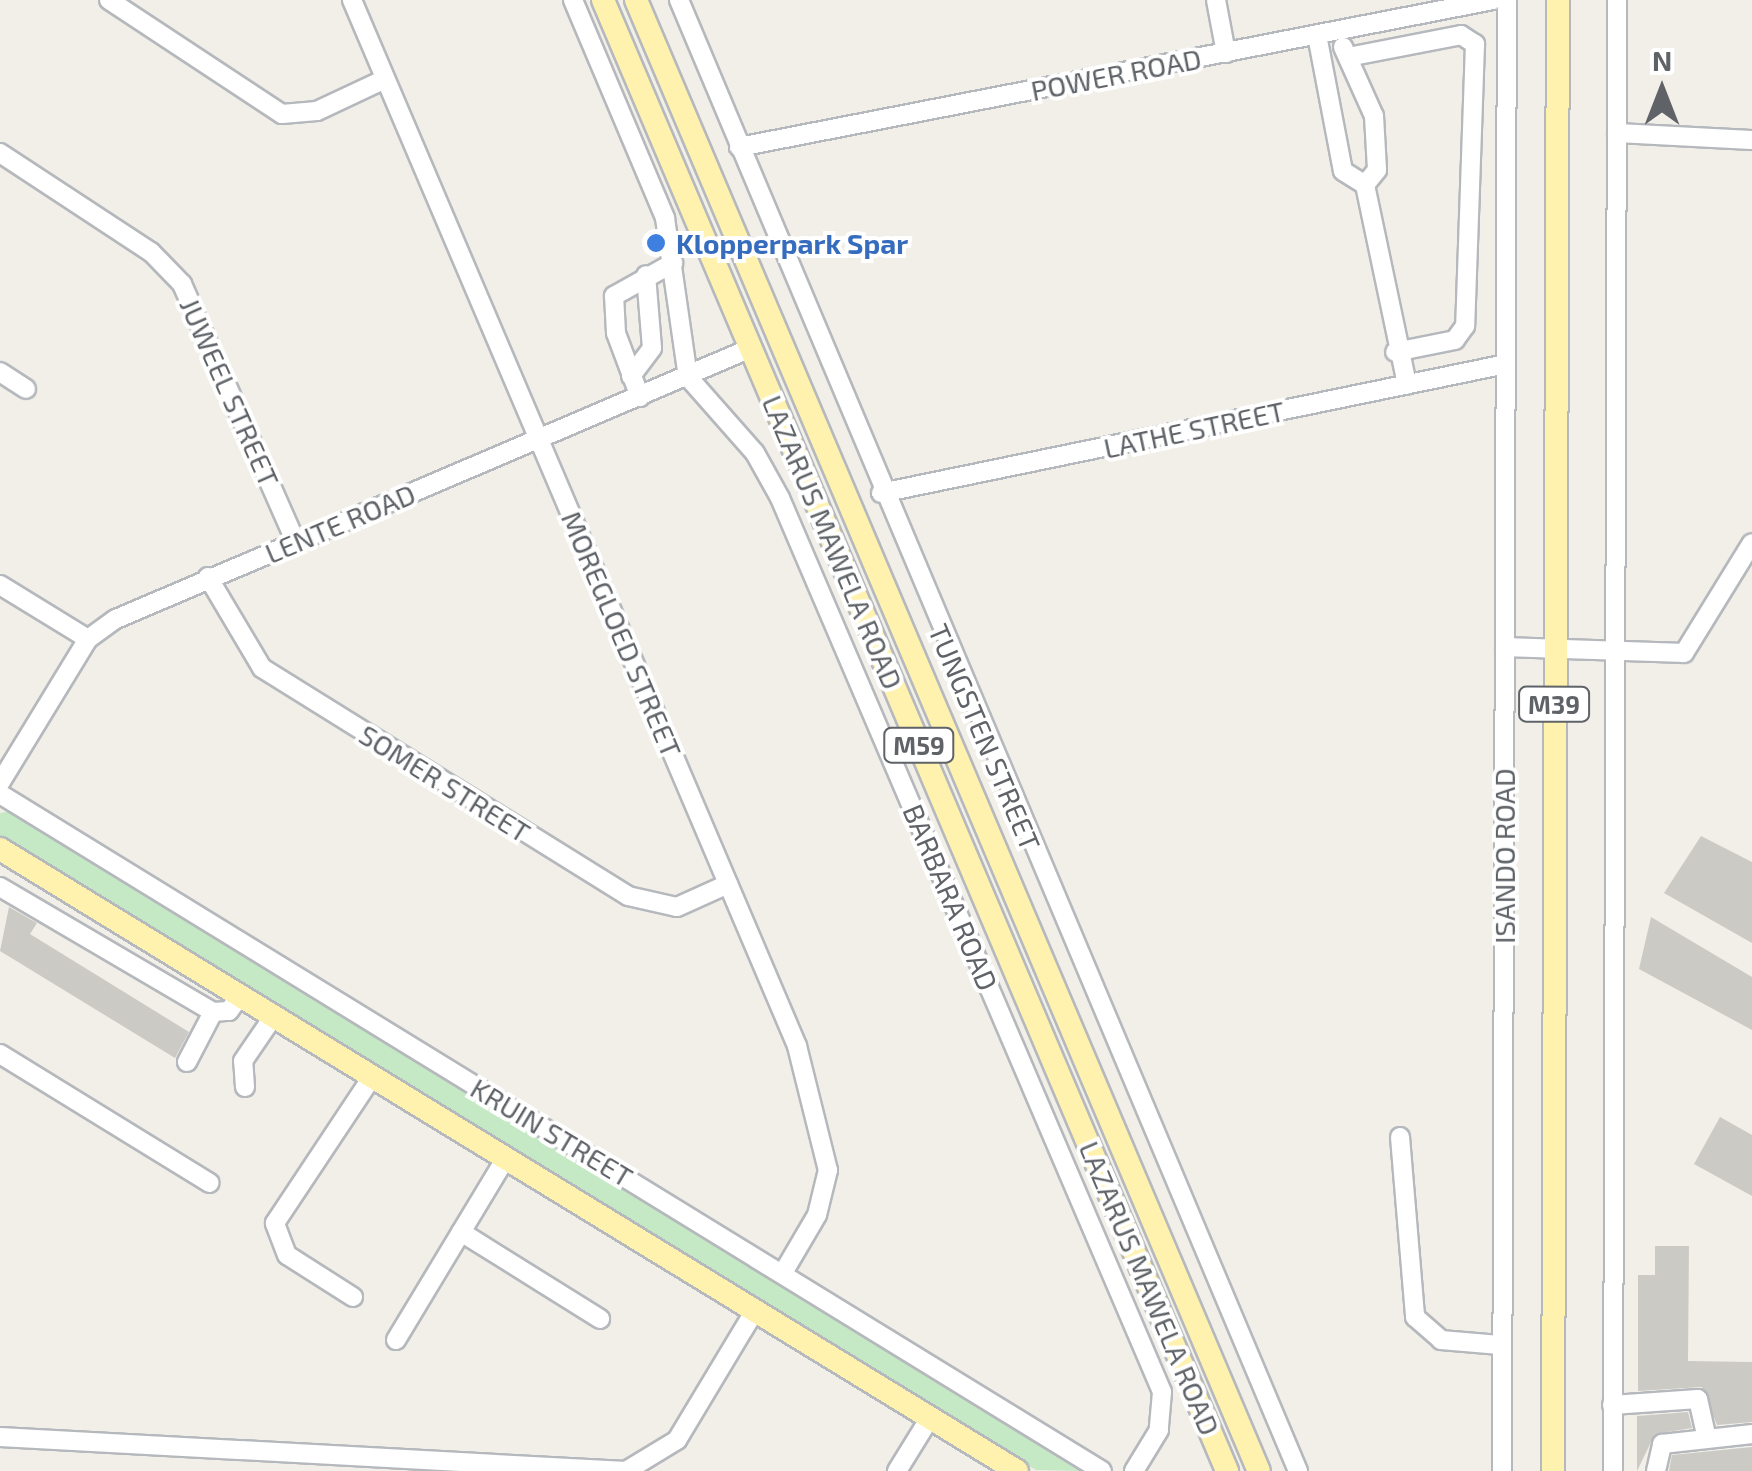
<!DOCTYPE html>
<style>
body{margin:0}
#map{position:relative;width:1752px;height:1471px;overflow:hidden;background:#f1efe8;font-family:"Exo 2",sans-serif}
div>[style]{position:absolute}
.green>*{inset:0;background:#c5e8c5}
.building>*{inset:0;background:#cccac5}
.roads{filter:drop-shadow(2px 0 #b5b8bc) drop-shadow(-2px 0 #b5b8bc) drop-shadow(0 2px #b5b8bc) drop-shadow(0 -2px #b5b8bc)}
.minor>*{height:18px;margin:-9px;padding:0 9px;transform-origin:9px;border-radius:9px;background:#fff}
.major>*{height:22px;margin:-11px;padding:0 11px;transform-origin:11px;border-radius:11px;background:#fff2af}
.dots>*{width:28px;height:28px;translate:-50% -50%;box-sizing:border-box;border:5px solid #fff;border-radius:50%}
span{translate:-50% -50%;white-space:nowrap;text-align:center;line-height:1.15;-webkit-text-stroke:8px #fff;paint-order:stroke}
.shield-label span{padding:2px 8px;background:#fff;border:2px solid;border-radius:8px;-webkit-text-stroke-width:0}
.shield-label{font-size:25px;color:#5f6368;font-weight:700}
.street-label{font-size:28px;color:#5f6368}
.shop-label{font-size:28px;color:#366cbe;font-weight:700}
.left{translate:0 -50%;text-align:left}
.north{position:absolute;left:1612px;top:40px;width:100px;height:100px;-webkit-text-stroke:8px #fff;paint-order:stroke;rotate:0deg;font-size:28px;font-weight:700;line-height:40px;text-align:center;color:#5f6368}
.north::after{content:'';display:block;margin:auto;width:35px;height:45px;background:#5f6368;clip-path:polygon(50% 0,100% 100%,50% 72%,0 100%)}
</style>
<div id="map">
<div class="green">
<i style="clip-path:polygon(11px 811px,1082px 1471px,1036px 1470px,0 836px,0 813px)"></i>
</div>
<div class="building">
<i style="clip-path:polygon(1701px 836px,1752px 862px,1752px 943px,1664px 893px)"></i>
<i style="clip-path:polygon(9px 907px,37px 923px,30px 934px,189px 1032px,175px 1058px,0 951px)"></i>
<i style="clip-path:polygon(1651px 917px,1752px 977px,1752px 1030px,1639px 969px)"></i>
<i style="clip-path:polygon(1720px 1117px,1752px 1135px,1752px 1196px,1694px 1164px)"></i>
<i style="clip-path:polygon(1655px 1246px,1689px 1246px,1688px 1361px,1752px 1362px,1752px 1422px,1717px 1425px,1702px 1387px,1638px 1391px,1638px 1275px,1655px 1275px)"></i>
<i style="clip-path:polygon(1688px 1412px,1692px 1428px,1655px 1434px,1637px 1471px,1637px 1416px)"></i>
<i style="clip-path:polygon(1752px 1447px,1752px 1471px,1669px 1471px,1672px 1455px)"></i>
</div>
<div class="roads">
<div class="minor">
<i style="left:109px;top:0;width:207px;rotate:33.4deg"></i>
<i style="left:282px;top:114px;width:35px;rotate:-5deg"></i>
<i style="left:317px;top:111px;width:75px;rotate:-25.2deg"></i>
<i style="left:352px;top:0;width:1137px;rotate:66.95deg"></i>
<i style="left:797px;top:1046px;width:128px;rotate:76deg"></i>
<i style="left:828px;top:1170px;width:46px;rotate:103.7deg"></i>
<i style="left:817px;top:1215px;width:67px;rotate:120.4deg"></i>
<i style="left:573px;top:0;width:237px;rotate:67.1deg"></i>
<i style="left:665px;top:218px;width:161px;rotate:81.8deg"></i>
<i style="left:688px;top:377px;width:101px;rotate:48.6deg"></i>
<i style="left:755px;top:453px;width:51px;rotate:60.9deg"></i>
<i style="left:780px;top:498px;width:972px;rotate:66.86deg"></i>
<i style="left:1162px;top:1392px;width:38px;rotate:95deg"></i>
<i style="left:1159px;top:1430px;width:48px;rotate:121.4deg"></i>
<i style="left:679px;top:0;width:1596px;rotate:67.18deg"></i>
<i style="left:1216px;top:0;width:54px;rotate:79.3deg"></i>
<i style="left:1317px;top:35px;width:138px;rotate:79.2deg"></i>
<i style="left:1343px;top:171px;width:26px;rotate:32deg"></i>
<i style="left:1343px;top:47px;width:76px;rotate:65.8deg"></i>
<i style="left:1374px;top:116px;width:54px;rotate:86.8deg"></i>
<i style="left:1377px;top:170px;width:19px;rotate:129deg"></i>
<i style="left:1365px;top:185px;width:204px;rotate:78.1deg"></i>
<i style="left:1348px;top:57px;width:115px;rotate:-11deg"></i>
<i style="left:1461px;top:35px;width:17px;rotate:33deg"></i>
<i style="left:1475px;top:44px;width:282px;rotate:92deg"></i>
<i style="left:1465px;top:326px;width:17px;rotate:126deg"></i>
<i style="left:1455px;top:340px;width:61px;rotate:168.7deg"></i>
<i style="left:1617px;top:133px;width:135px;rotate:3deg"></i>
<i style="left:739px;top:147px;width:768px;rotate:-11.03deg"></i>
<i style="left:0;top:153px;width:181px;rotate:33.3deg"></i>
<i style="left:151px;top:252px;width:45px;rotate:45.9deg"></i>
<i style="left:182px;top:284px;width:282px;rotate:66.2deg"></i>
<i style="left:0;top:372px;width:31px;rotate:33deg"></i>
<i style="left:631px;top:376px;width:35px;rotate:-53deg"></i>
<i style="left:652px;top:348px;width:73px;rotate:-94.7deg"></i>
<i style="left:640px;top:397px;width:68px;rotate:-110.6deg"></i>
<i style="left:616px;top:333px;width:37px;rotate:-93deg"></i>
<i style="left:614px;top:296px;width:68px;rotate:-29.2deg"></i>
<i style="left:881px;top:493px;width:638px;rotate:-11.66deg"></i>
<i style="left:208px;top:577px;width:106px;rotate:59.3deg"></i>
<i style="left:262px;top:668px;width:431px;rotate:31.9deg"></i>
<i style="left:628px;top:896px;width:50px;rotate:12.7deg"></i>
<i style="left:677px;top:907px;width:56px;rotate:-24.3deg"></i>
<i style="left:0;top:585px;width:103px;rotate:31.5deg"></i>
<i style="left:1505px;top:647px;width:179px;rotate:1.9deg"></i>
<i style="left:1684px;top:653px;width:129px;rotate:-58.3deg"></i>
<i style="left:0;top:783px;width:169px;rotate:-58.6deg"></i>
<i style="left:88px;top:639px;width:34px;rotate:-36deg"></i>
<i style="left:116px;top:619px;width:690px;rotate:-23.11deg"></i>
<i style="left:0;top:794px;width:1293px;rotate:31.56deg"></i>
<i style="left:0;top:887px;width:247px;rotate:30.4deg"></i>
<i style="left:213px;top:1012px;width:16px;rotate:-4deg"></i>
<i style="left:229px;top:1011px;width:19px;rotate:-54deg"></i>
<i style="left:0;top:1054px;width:246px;rotate:31.6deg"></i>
<i style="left:187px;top:1062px;width:56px;rotate:-62.5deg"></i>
<i style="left:245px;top:1087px;width:26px;rotate:-94deg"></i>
<i style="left:243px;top:1061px;width:53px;rotate:-55.7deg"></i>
<i style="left:1400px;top:1137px;width:181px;rotate:85.2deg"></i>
<i style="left:1415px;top:1317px;width:35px;rotate:41deg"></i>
<i style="left:1441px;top:1340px;width:59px;rotate:4.8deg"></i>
<i style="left:461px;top:1232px;width:164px;rotate:32deg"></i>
<i style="left:353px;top:1297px;width:78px;rotate:-147.5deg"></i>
<i style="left:287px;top:1255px;width:34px;rotate:-111deg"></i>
<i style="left:275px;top:1223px;width:175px;rotate:-56.4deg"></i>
<i style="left:396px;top:1340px;width:211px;rotate:-58.9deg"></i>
<i style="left:1612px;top:1405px;width:86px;rotate:-4deg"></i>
<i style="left:1698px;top:1399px;width:41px;rotate:77.3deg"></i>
<i style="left:0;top:1437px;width:627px;rotate:3.11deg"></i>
<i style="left:626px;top:1471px;width:60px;rotate:-31.3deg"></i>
<i style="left:677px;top:1440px;width:149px;rotate:-59deg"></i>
<i style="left:897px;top:1471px;width:59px;rotate:-58.2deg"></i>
<i style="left:1502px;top:1471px;width:1471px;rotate:-89.81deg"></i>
<i style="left:1613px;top:1471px;width:1471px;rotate:-89.84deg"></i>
<i style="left:1656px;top:1471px;width:28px;rotate:-77deg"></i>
<i style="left:1662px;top:1444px;width:91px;rotate:-6.3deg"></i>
</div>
<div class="major">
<i style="left:603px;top:0;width:1598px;rotate:67.01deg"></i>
<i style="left:636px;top:0;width:1597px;rotate:67.05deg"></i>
<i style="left:0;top:849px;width:1192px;rotate:31.45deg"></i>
<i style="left:1553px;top:1471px;width:1471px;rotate:-89.81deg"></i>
</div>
</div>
<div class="dots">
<i style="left:656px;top:243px;background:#3f7fe0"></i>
</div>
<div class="shield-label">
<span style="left:1554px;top:704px">M39</span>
<span style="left:919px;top:745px">M59</span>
</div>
<div class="street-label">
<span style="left:1116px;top:74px;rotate:-11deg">POWER ROAD</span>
<span style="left:230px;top:392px;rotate:66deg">JUWEEL STREET</span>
<span style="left:1194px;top:429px;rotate:-12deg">LATHE STREET</span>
<span style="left:340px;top:523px;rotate:-23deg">LENTE ROAD</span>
<span style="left:833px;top:542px;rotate:67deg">LAZARUS MAWELA ROAD</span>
<span style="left:622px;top:634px;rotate:67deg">MOREGLOED STREET</span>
<span style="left:985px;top:737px;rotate:67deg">TUNGSTEN STREET</span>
<span style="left:445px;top:783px;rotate:32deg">SOMER STREET</span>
<span style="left:1504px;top:856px;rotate:-90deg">ISANDO ROAD</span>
<span style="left:951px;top:897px;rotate:67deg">BARBARA ROAD</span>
<span style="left:552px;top:1132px;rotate:31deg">KRUIN STREET</span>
<span style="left:1150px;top:1288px;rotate:67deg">LAZARUS MAWELA ROAD</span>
</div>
<div class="shop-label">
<span class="left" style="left:676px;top:243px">Klopperpark Spar</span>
</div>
<div class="north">N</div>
</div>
